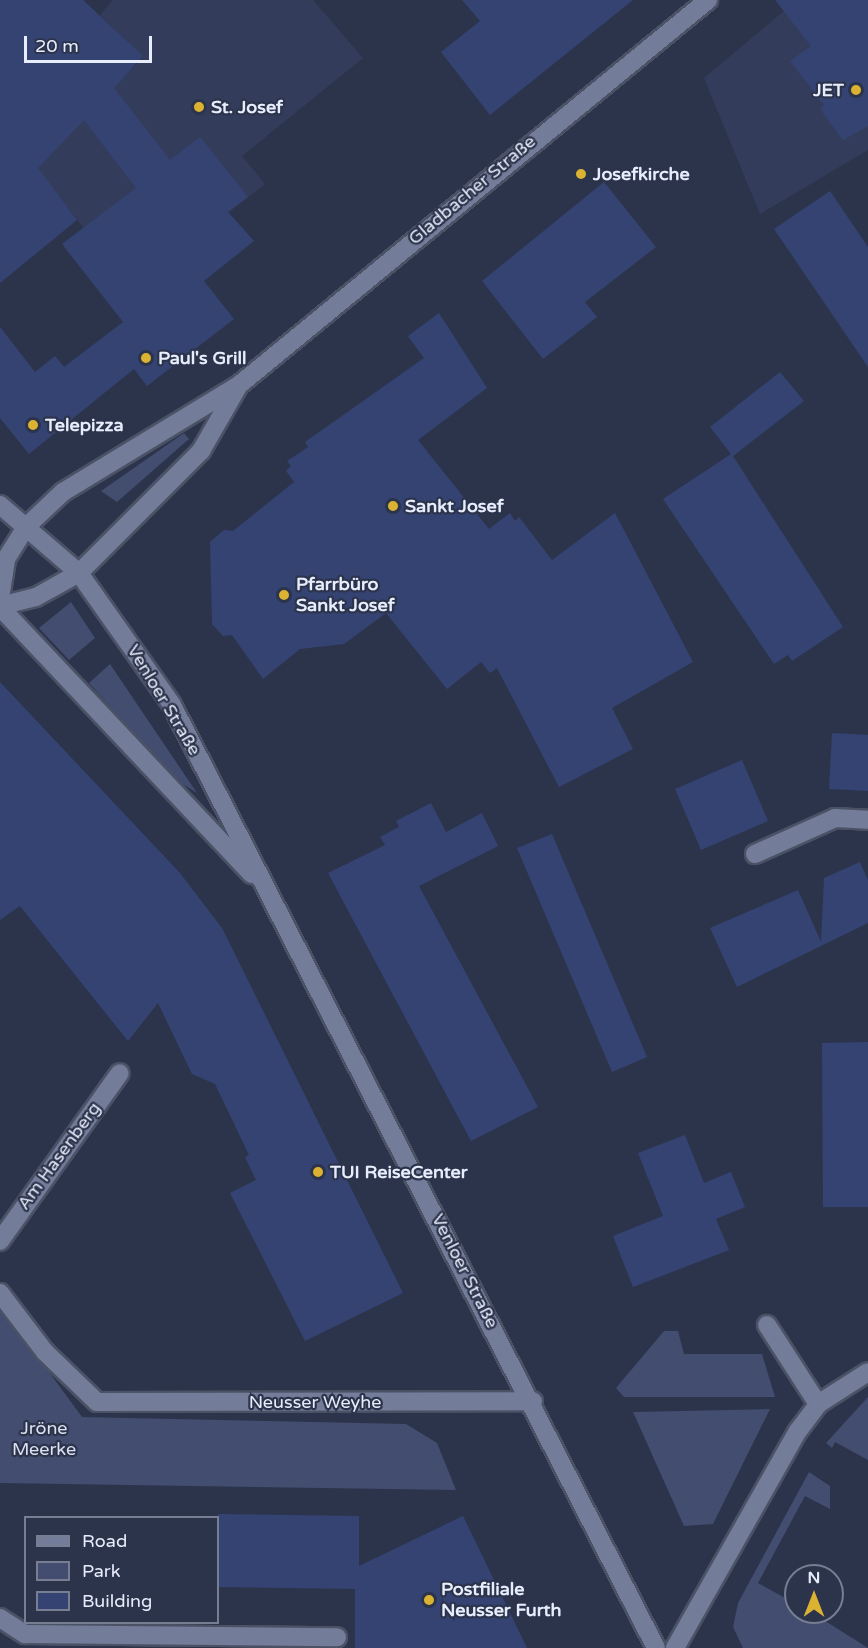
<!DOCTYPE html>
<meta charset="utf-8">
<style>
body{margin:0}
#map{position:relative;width:868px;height:1648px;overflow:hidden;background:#2c344c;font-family:"Varela Round",sans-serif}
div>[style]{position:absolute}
.built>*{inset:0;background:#333d5b}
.green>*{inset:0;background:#424d6f}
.building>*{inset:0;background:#354372}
.roads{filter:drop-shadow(2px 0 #4b5266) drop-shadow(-2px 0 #4b5266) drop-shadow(0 2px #4b5266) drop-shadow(0 -2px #4b5266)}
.lane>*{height:18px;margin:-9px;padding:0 9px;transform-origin:9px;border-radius:9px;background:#737c98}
.street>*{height:18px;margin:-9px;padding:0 9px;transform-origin:9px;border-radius:9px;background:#737c98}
.secondary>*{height:18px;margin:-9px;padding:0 9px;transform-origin:9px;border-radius:9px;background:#737c98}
.dots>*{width:16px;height:16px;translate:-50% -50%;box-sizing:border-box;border:3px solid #2c344c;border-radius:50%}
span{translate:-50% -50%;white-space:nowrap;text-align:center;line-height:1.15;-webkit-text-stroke:4.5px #2c344c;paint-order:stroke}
.poi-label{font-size:18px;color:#e7edfc;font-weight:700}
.right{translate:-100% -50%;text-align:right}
.left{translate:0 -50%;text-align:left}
.street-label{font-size:18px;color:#e7edfc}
.park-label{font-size:18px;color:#dce2f2}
.legend{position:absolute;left:24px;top:1516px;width:195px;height:108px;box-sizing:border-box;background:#2c344c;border:2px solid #777e92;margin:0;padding:8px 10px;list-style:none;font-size:18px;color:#e7edfc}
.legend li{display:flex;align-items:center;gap:12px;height:30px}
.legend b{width:30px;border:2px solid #777e92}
.north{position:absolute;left:784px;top:1564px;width:60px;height:60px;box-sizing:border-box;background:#2c344c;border:2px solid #777e92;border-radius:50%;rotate:0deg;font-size:16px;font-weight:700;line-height:24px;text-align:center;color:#e7edfc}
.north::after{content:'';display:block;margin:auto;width:21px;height:27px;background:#dcb233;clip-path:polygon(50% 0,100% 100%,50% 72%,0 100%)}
.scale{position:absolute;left:24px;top:36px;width:128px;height:27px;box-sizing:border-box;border:3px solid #e7edfc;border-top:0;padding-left:8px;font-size:18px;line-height:21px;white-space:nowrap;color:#e7edfc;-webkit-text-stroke:4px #2c344c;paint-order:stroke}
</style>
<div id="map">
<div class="built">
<i style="clip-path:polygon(113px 0,313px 0,363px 58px,242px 156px,265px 184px,130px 288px,37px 168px,143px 57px,100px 15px)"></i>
<i style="clip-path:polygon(797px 0,868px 0,868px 150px,760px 214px,704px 78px)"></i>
</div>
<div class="green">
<i style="clip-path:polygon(184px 433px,189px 439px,117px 502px,101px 491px)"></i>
<i style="clip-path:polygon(71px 602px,95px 638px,69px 660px,39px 628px)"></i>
<i style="clip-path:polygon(110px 664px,197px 793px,173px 778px,89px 683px)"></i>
<i style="clip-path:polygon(0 1305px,82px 1417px,406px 1424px,437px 1443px,456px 1490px,0 1483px)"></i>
<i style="clip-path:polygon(664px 1331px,678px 1331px,684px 1354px,762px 1354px,775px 1397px,624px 1397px,616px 1388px)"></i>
<i style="clip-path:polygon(868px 1397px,868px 1460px,835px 1442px,832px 1448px,826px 1443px)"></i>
<i style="clip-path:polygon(770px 1409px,713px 1524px,684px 1526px,633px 1412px)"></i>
<i style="clip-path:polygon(809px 1472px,830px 1486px,830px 1509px,805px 1496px,758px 1583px,796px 1604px,796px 1612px,811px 1612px,868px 1648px,743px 1648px,733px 1627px,738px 1603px)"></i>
</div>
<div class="building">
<i style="clip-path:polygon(0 0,83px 0,143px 56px,114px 88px,170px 160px,200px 137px,248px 197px,228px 212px,254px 241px,204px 281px,234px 319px,147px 386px,134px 369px,29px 454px,0 418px,0 327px,35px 372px,55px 356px,64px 367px,123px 322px,62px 244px,136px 188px,84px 120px,38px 168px,77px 220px,0 283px)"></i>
<i style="clip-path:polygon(462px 0,633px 0,490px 115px,441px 52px,480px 21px)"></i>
<i style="clip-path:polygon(775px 0,868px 0,868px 126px,843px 140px,820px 109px,824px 105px,790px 61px,811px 46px)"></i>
<i style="clip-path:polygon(604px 182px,656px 247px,585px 302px,597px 317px,543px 359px,482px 281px)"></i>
<i style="clip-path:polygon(830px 191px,868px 247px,868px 367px,774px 229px)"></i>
<i style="clip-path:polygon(439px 313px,487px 388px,418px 440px,489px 529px,510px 513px,515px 521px,519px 517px,552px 560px,615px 513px,693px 662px,612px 708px,633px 749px,559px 787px,497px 668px,490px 673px,481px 662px,447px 689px,386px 613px,344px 644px,300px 649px,263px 679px,232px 635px,223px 636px,212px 624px,210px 542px,224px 530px,233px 531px,294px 482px,286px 471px,291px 466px,287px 461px,308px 447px,305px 442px,424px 358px,408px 336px)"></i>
<i style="clip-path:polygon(780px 372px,804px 401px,733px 456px,843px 627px,792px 661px,788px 655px,774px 664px,663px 499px,731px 454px,710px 427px)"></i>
<i style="clip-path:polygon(0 682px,180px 873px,222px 928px,403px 1293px,305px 1341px,230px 1193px,256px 1180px,245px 1157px,249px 1155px,215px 1084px,192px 1074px,158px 1003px,128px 1041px,20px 906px,0 920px)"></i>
<i style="clip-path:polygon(832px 733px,868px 735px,868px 791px,829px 789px)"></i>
<i style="clip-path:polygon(742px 760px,768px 821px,701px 850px,675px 789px)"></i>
<i style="clip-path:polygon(431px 803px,446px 832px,482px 813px,498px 846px,419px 886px,538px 1107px,471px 1141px,328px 873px,385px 845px,380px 837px,399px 827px,396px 821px)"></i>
<i style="clip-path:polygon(552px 834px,647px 1057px,612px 1072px,517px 848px)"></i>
<i style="clip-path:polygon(860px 862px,868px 880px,868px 923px,737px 987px,710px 928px,798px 890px,821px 942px,824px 878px)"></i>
<i style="clip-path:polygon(868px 1042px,868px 1207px,823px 1207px,822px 1043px)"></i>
<i style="clip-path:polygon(685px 1135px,704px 1183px,731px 1172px,745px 1207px,716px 1219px,729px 1250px,633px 1287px,613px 1236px,663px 1216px,638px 1153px)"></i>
<i style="clip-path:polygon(218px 1514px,359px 1516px,359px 1566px,463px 1516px,527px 1648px,355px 1648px,355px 1589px,218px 1587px)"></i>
</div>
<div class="roads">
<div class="lane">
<i style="left:767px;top:1325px;width:94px;rotate:57.2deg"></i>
<i style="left:0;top:1618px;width:30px;rotate:33deg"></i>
<i style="left:25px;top:1634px;width:312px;rotate:0.6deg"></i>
</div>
<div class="street">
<i style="left:755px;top:854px;width:88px;rotate:-24.2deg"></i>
<i style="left:835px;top:818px;width:33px;rotate:3deg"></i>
<i style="left:0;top:1241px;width:206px;rotate:-54.5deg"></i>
<i style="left:0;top:1293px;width:74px;rotate:52.7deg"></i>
<i style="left:45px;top:1352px;width:72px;rotate:43.9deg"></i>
<i style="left:97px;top:1402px;width:436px;rotate:-0.1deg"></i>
<i style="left:675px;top:1648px;width:249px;rotate:-60.5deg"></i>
<i style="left:798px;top:1431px;width:34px;rotate:-53deg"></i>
<i style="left:818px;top:1404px;width:59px;rotate:-32.6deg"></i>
</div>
<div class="secondary">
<i style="left:0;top:505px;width:104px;rotate:40.7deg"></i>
<i style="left:79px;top:573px;width:161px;rotate:54.8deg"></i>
<i style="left:172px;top:705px;width:1060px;rotate:62.83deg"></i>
<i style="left:0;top:598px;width:39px;rotate:-81deg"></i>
<i style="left:6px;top:559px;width:39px;rotate:-58deg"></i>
<i style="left:27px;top:526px;width:50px;rotate:-43.4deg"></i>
<i style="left:63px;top:492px;width:206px;rotate:-31.3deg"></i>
<i style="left:239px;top:385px;width:607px;rotate:-39.38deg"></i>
<i style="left:0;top:606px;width:37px;rotate:-14deg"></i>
<i style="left:36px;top:597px;width:49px;rotate:-29.2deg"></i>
<i style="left:79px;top:573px;width:173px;rotate:-45deg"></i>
<i style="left:201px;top:451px;width:76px;rotate:-60.1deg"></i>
<i style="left:0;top:607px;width:367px;rotate:46.7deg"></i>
</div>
</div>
<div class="dots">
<i style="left:856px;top:90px;background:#dcb233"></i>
<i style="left:199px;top:107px;background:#dcb233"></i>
<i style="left:581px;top:174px;background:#dcb233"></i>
<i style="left:146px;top:358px;background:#dcb233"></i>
<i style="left:33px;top:425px;background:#dcb233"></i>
<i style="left:393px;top:506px;background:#dcb233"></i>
<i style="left:284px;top:595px;background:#dcb233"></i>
<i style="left:318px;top:1172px;background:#dcb233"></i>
<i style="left:429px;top:1600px;background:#dcb233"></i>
</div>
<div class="poi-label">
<span class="right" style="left:844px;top:90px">JET</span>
<span class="left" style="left:211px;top:107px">St. Josef</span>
<span class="left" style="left:593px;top:174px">Josefkirche</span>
<span class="left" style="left:158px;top:358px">Paul's Grill</span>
<span class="left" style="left:45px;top:425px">Telepizza</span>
<span class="left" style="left:405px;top:506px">Sankt Josef</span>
<span class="left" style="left:296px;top:595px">Pfarrbüro<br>Sankt Josef</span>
<span class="left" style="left:330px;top:1172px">TUI ReiseCenter</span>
<span class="left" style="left:441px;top:1600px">Postfiliale<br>Neusser Furth</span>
</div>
<div class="street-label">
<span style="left:472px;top:190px;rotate:-40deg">Gladbacher Straße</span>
<span style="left:164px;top:700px;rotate:59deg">Venloer Straße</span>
<span style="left:59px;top:1156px;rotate:-54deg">Am Hasenberg</span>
<span style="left:465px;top:1271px;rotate:63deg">Venloer Straße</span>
<span style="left:315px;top:1402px">Neusser Weyhe</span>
</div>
<div class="park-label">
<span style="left:44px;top:1439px">Jröne<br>Meerke</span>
</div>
<ul class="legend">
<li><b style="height:8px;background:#737c98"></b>Road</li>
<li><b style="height:16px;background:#424d6f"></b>Park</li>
<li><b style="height:16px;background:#354372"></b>Building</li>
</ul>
<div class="north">N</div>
<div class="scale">20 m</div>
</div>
